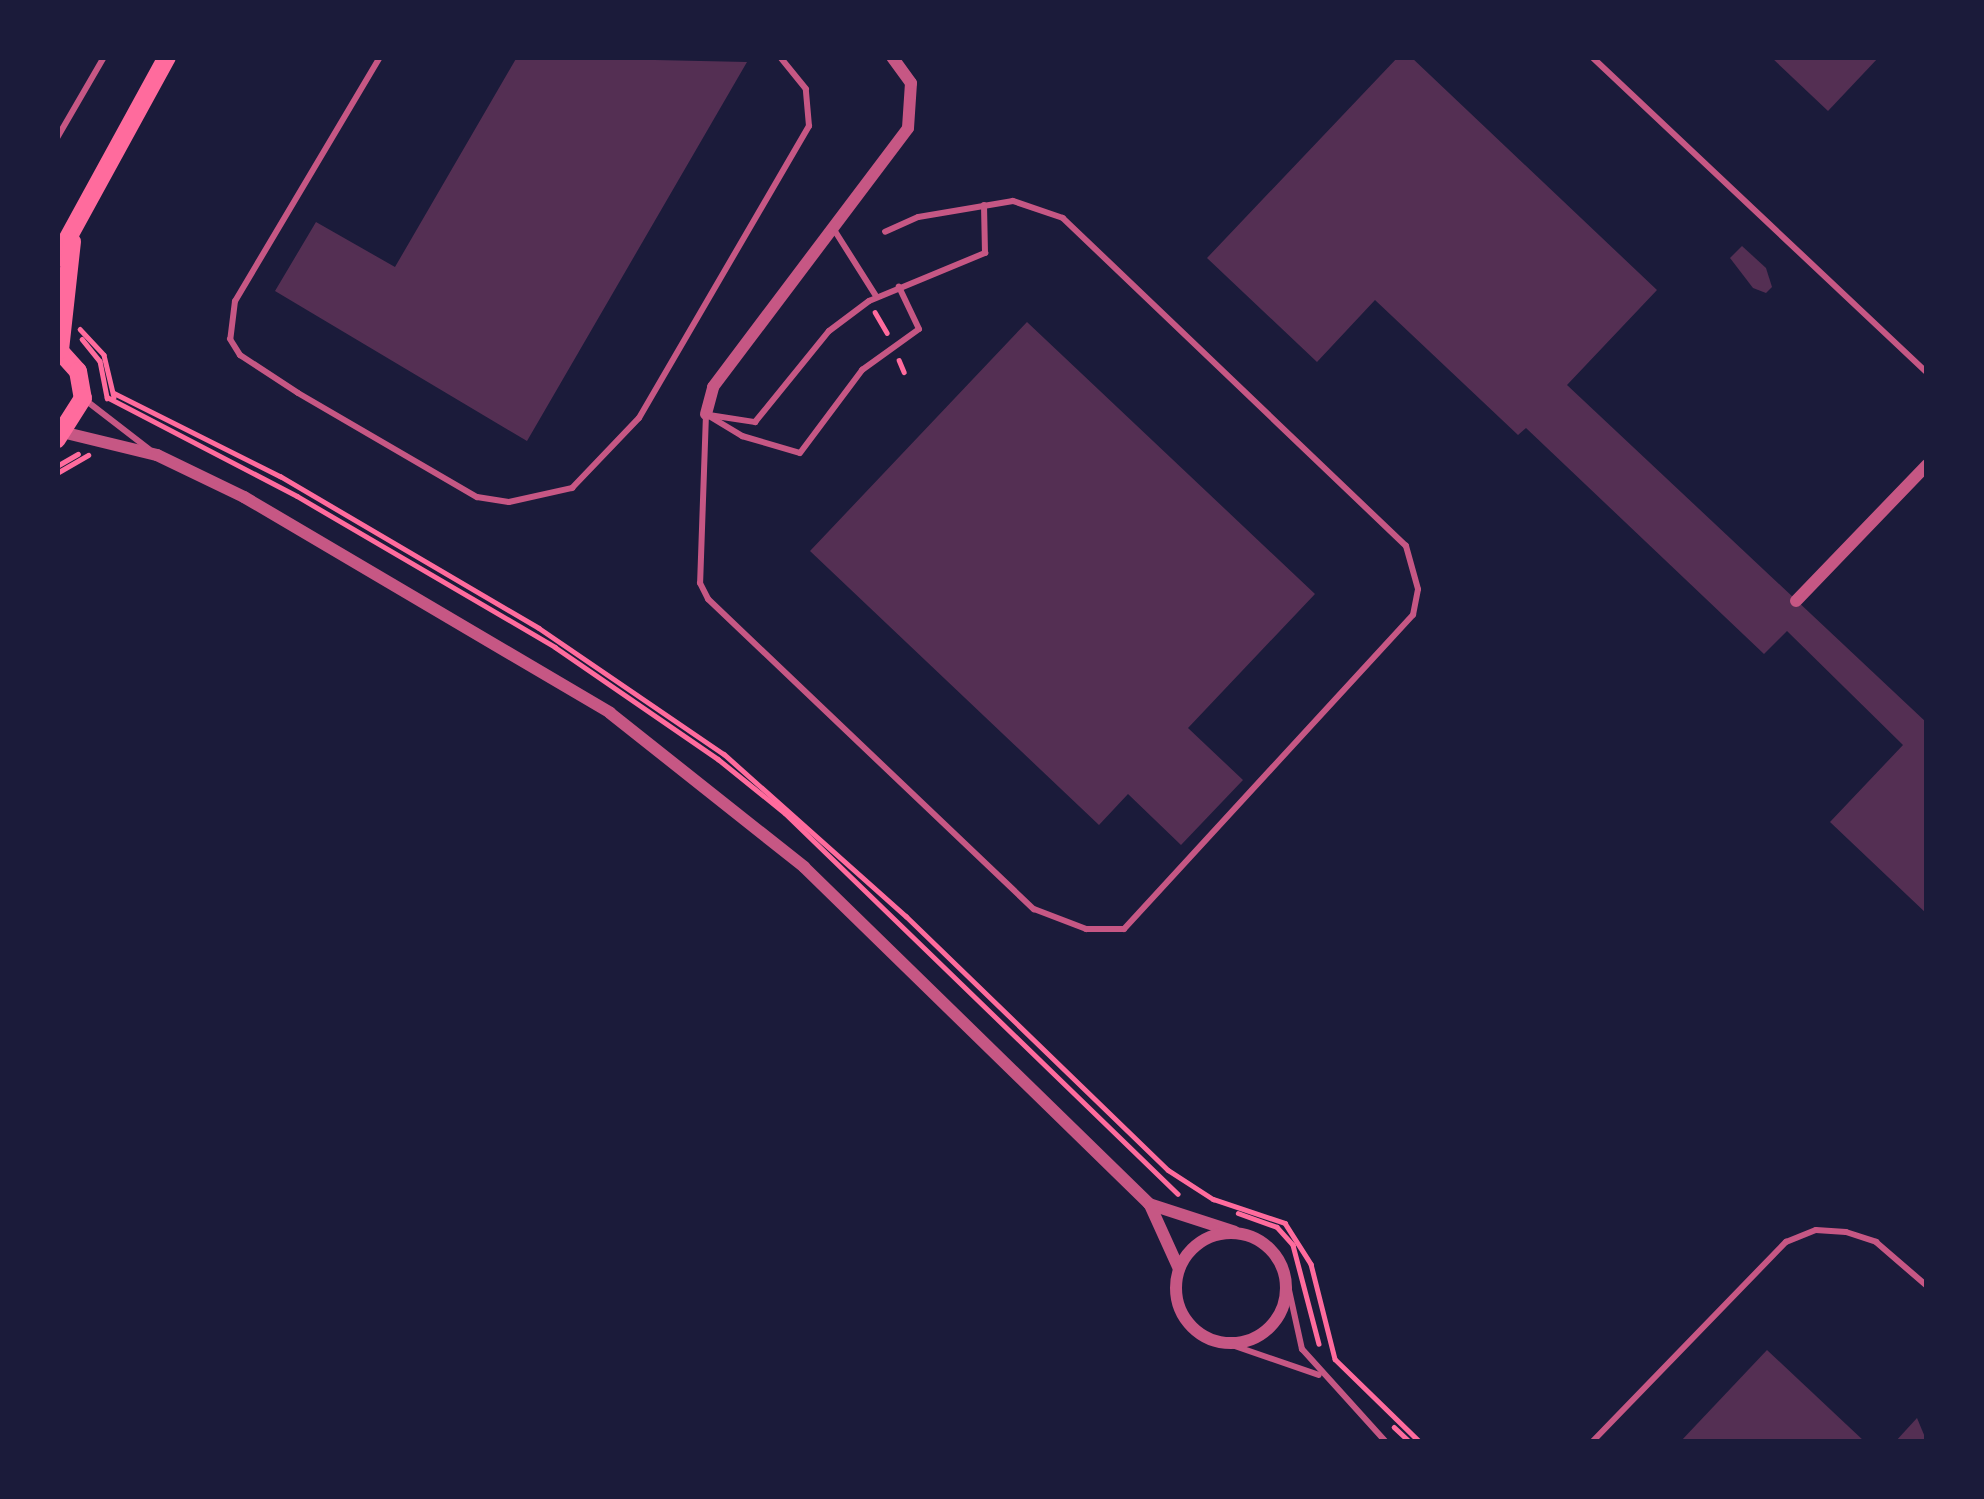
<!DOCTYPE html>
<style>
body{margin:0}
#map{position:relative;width:1984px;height:1499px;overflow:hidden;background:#1b1b3a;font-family:"Source Serif 4",serif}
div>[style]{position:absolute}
.building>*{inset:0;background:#542f53}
.path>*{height:4.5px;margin:-2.25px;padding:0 2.25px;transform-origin:2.25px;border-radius:2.25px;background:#ff6b9d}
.service>*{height:6px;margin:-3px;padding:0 3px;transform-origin:3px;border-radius:3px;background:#c65784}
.minor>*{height:12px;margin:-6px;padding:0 6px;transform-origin:6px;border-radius:6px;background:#c65784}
.minor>.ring{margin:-6px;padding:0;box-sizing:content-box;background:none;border:12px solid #c65784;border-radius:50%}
.secondary>*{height:18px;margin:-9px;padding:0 9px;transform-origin:9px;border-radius:9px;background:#ff6b9d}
span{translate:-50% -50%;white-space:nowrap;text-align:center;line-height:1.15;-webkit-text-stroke:12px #1b1b3a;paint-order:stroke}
.frame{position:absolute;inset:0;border:60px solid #1b1b3a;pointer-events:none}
</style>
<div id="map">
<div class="building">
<i style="clip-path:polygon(517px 57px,747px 62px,527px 441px,275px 291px,316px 222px,395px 267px)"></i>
<i style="clip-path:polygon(1398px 57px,1411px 57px,1657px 290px,1567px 385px,1927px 723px,1927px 914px,1830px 822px,1903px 745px,1787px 631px,1764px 654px,1526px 428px,1518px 435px,1375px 300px,1317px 362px,1207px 258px)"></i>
<i style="clip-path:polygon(1771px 57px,1879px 57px,1828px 111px)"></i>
<i style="clip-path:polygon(1742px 246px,1766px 268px,1772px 287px,1766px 293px,1753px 288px,1730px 258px)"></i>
<i style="clip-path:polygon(1027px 322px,1315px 594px,1188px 728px,1243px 780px,1181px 845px,1128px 794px,1099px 825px,810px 551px)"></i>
<i style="clip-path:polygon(1767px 1350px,1865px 1442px,1680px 1442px)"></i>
<i style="clip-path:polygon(1917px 1418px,1927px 1442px,1895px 1442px)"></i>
</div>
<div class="path">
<i style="left:875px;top:312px;width:24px;rotate:60deg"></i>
<i style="left:80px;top:329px;width:35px;rotate:47deg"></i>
<i style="left:104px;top:355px;width:43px;rotate:76.6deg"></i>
<i style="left:82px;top:339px;width:28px;rotate:51deg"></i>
<i style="left:100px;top:361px;width:38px;rotate:79deg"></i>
<i style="left:899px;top:360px;width:13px;rotate:67deg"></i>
<i style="left:114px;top:393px;width:186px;rotate:26.6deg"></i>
<i style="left:280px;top:476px;width:300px;rotate:30.4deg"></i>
<i style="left:539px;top:628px;width:224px;rotate:34.3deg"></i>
<i style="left:724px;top:754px;width:244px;rotate:41.7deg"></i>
<i style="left:906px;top:916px;width:365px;rotate:44.1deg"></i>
<i style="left:1168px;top:1170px;width:54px;rotate:32.8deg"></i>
<i style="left:1213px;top:1199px;width:76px;rotate:18.4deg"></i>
<i style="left:1285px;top:1223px;width:49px;rotate:57.6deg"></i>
<i style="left:1311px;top:1264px;width:98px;rotate:75.8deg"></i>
<i style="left:1335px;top:1359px;width:119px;rotate:44.3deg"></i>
<i style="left:107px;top:397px;width:214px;rotate:27.5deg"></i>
<i style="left:297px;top:496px;width:299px;rotate:30.3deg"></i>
<i style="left:555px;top:647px;width:198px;rotate:34.5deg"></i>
<i style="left:718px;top:759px;width:86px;rotate:38.9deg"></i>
<i style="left:785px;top:813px;width:547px;rotate:44.11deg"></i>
<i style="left:57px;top:466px;width:24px;rotate:-30deg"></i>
<i style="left:57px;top:473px;width:36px;rotate:-30deg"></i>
<i style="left:1238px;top:1213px;width:41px;rotate:19.7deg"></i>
<i style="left:1277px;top:1227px;width:24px;rotate:48deg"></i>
<i style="left:1293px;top:1245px;width:102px;rotate:75.3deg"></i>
<i style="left:1394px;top:1427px;width:22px;rotate:43deg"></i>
</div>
<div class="service">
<i style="left:380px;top:57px;width:284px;rotate:120.7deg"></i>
<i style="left:235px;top:301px;width:38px;rotate:97deg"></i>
<i style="left:230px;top:339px;width:19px;rotate:58deg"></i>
<i style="left:240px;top:355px;width:69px;rotate:33.2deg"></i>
<i style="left:298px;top:393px;width:207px;rotate:30.2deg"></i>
<i style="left:477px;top:497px;width:32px;rotate:9deg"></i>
<i style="left:509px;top:502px;width:65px;rotate:-12.5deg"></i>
<i style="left:572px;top:488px;width:97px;rotate:-46.3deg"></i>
<i style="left:639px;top:418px;width:338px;rotate:-59.8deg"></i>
<i style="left:809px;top:126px;width:37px;rotate:-95deg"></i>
<i style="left:806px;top:89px;width:41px;rotate:-129.1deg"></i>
<i style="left:1592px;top:57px;width:461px;rotate:43.3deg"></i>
<i style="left:57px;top:138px;width:94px;rotate:-59.9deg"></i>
<i style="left:833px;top:228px;width:80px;rotate:57.7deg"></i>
<i style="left:84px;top:399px;width:82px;rotate:37.6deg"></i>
<i style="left:706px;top:414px;width:169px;rotate:92deg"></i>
<i style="left:700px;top:583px;width:18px;rotate:63deg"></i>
<i style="left:708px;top:599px;width:450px;rotate:43.6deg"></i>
<i style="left:1034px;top:909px;width:56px;rotate:21deg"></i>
<i style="left:1086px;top:929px;width:38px"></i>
<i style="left:1124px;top:929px;width:427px;rotate:-47.4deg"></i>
<i style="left:1413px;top:615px;width:26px;rotate:-79deg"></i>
<i style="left:1418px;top:589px;width:45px;rotate:-105.6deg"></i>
<i style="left:1406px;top:546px;width:475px;rotate:-136.3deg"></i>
<i style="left:1063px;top:218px;width:53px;rotate:-161.2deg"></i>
<i style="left:1013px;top:201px;width:96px;rotate:170.4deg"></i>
<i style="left:918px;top:217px;width:36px;rotate:156deg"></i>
<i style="left:709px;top:415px;width:47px;rotate:8.7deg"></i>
<i style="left:755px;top:422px;width:117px;rotate:-50.9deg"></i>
<i style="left:829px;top:331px;width:50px;rotate:-36.9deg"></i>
<i style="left:869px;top:301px;width:126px;rotate:-22.5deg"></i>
<i style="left:985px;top:253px;width:48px;rotate:-91.2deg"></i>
<i style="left:709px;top:416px;width:39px;rotate:31deg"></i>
<i style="left:742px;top:436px;width:60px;rotate:16.3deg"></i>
<i style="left:800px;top:453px;width:104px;rotate:-53.2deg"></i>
<i style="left:862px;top:370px;width:70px;rotate:-35.7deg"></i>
<i style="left:919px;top:329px;width:47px;rotate:-115.5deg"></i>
<i style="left:1287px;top:1281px;width:70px;rotate:77.6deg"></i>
<i style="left:1302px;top:1349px;width:125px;rotate:47.9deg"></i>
<i style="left:1226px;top:1343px;width:98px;rotate:19deg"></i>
<i style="left:1592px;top:1442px;width:279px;rotate:-45.9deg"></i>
<i style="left:1786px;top:1242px;width:32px;rotate:-22deg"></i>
<i style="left:1816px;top:1230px;width:30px;rotate:4deg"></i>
<i style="left:1846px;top:1232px;width:32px;rotate:18deg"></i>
<i style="left:1876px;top:1242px;width:67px;rotate:40.8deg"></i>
</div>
<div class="minor">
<i style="left:706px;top:414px;width:28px;rotate:-75deg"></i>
<i style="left:713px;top:387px;width:324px;rotate:-53deg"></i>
<i style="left:908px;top:128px;width:45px;rotate:-86.2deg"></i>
<i style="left:911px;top:83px;width:32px;rotate:-126deg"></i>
<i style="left:66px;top:433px;width:94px;rotate:13.6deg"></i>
<i style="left:157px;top:455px;width:97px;rotate:25.8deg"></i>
<i style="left:244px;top:497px;width:425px;rotate:30.5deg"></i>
<i style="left:610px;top:713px;width:248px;rotate:38.4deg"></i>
<i style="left:804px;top:867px;width:482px;rotate:44.3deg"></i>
<i style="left:1149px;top:1204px;width:90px;rotate:18deg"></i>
<i style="left:1796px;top:601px;width:189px;rotate:-46.1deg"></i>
<i style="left:1150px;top:1205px;width:70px;rotate:65.6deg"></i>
<i class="ring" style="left:1176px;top:1233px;width:98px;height:98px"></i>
</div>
<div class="secondary">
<i style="left:57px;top:258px;width:229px;rotate:-61.3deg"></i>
<i style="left:57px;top:348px;width:31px;rotate:48deg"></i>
<i style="left:78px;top:371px;width:27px;rotate:80deg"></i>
<i style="left:83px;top:398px;width:49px;rotate:122.4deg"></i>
<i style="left:60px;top:350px;width:109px;rotate:-83.7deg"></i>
</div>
<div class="frame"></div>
</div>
